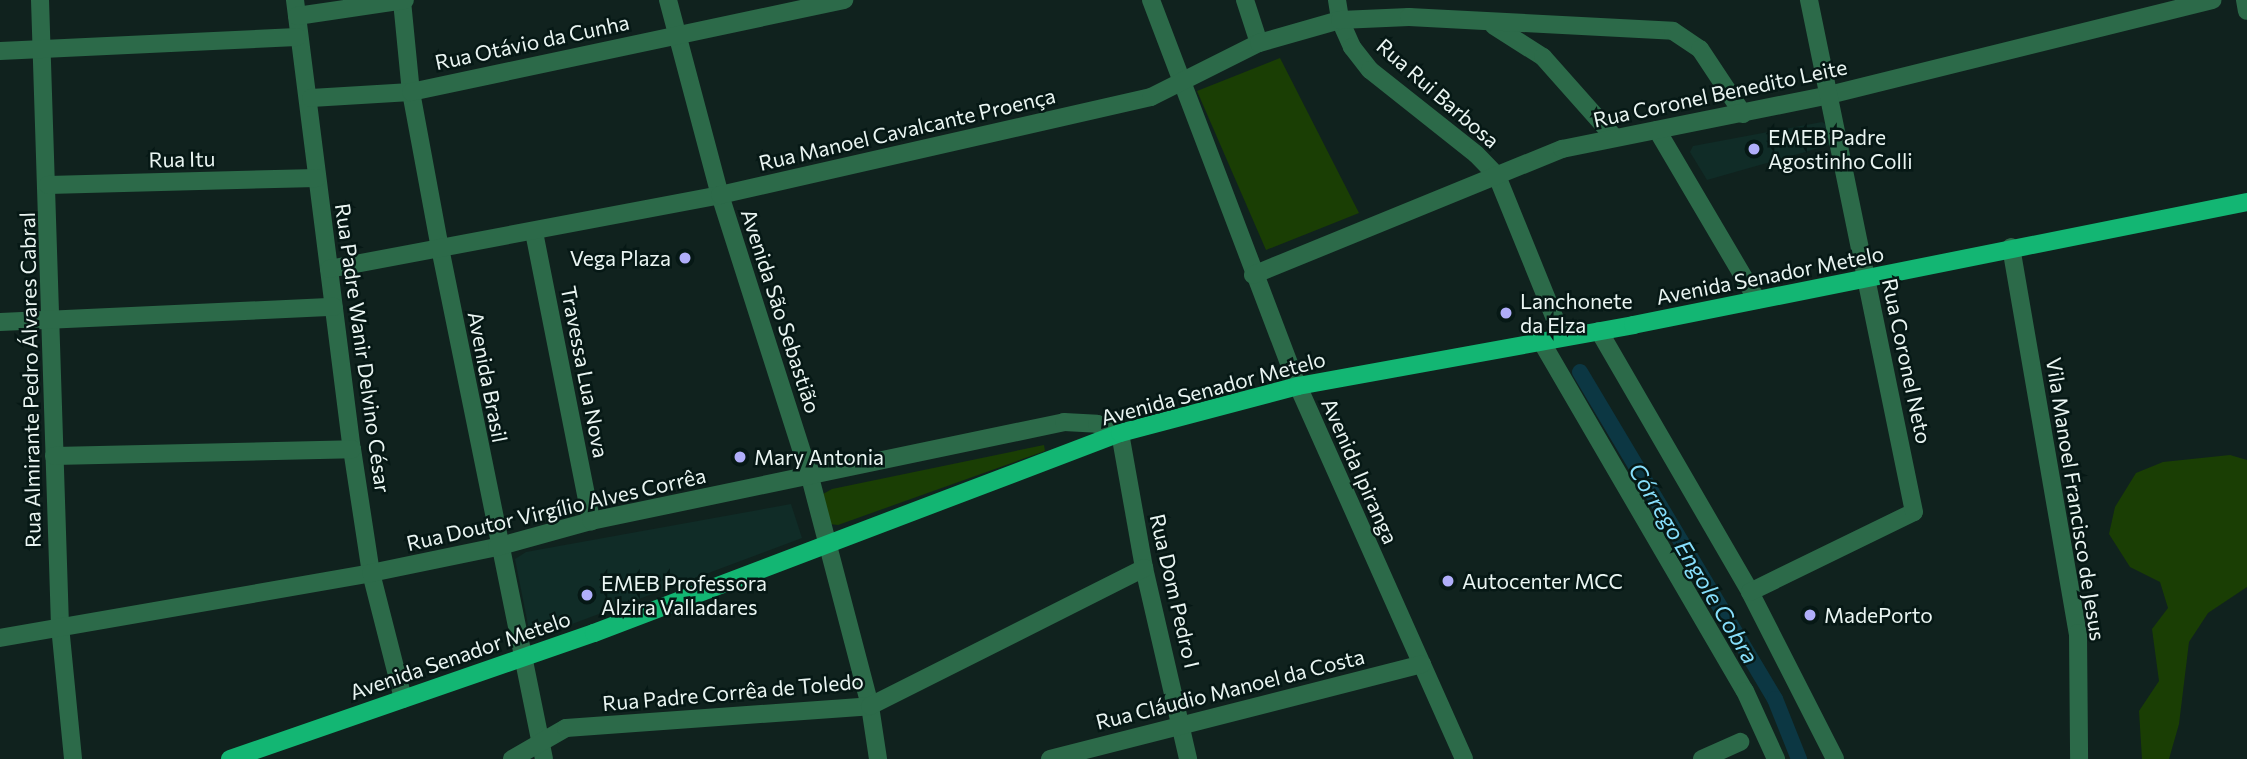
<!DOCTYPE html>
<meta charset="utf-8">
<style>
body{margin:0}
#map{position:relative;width:2247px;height:759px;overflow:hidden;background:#10221e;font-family:Commissioner,sans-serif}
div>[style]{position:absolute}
.built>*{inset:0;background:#102c27}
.green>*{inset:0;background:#1a3e04}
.canal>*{height:16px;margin:-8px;padding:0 8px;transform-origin:8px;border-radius:8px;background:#0c3743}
.minor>*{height:18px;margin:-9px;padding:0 9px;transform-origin:9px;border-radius:9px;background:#2c6a49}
.major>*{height:18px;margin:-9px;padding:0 9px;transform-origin:9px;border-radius:9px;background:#13b673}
.dots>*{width:19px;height:19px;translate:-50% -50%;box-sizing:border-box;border:4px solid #061815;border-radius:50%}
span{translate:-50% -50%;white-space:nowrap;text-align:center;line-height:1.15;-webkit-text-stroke:5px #061815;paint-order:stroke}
.street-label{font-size:21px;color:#eaf5f2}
.poi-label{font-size:21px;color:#eaf5f2}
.left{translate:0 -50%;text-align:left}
.right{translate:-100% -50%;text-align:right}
.water-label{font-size:23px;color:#87dffc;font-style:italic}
</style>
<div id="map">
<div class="built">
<i style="clip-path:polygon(1822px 122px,1829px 126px,1833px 144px,1707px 180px,1690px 152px,1693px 146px)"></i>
<i style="clip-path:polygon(791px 504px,802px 538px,540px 636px,529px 630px,515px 559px,526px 552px)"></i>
</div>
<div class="green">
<i style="clip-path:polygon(1280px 58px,1359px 213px,1266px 250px,1197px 91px)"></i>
<i style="clip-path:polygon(1044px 445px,1045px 451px,838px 525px,829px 524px,823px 494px,832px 489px)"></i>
<i style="clip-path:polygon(2230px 455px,2247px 460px,2247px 587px,2208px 613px,2189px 642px,2179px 724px,2169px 759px,2142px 759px,2139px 711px,2159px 681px,2152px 629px,2168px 608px,2160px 582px,2130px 567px,2109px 534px,2115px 507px,2136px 473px,2163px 462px)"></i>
</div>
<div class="canal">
<i style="left:1580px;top:372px;width:381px;rotate:59.2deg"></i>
<i style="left:1775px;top:699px;width:65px;rotate:68.2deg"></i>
</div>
<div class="minor">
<i style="left:40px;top:0;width:626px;rotate:88.17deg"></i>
<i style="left:60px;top:626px;width:134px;rotate:84.4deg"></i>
<i style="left:295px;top:0;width:453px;rotate:82.8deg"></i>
<i style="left:352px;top:449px;width:125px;rotate:81.3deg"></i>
<i style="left:371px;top:573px;width:130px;rotate:75.7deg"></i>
<i style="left:668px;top:0;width:202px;rotate:75.1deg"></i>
<i style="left:720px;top:195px;width:296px;rotate:72.3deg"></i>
<i style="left:810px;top:477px;width:237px;rotate:75.3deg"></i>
<i style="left:870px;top:706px;width:54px;rotate:81.4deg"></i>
<i style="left:1151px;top:0;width:413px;rotate:69.2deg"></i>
<i style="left:1298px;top:386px;width:408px;rotate:66deg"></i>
<i style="left:1245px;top:0;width:45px;rotate:72deg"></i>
<i style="left:1337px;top:0;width:20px;rotate:81deg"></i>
<i style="left:1340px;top:20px;width:30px;rotate:66deg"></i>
<i style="left:1352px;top:47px;width:29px;rotate:52deg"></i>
<i style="left:1370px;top:70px;width:135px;rotate:38.4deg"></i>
<i style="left:1476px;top:154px;width:30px;rotate:46deg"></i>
<i style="left:1497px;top:176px;width:173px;rotate:67.9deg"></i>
<i style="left:2245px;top:0;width:11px;rotate:80deg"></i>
<i style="left:402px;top:1px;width:91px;rotate:84.4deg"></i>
<i style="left:411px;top:92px;width:159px;rotate:79.5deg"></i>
<i style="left:440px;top:248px;width:521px;rotate:78.5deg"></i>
<i style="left:297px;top:16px;width:109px;rotate:-8.4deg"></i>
<i style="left:1494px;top:26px;width:58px;rotate:32.3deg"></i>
<i style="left:1543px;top:57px;width:107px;rotate:48.4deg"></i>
<i style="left:0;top:51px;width:297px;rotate:-2.7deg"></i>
<i style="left:311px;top:98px;width:100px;rotate:-3.4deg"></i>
<i style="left:411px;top:92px;width:443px;rotate:-12deg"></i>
<i style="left:1657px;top:130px;width:197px;rotate:59.5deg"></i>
<i style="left:48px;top:185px;width:269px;rotate:-1.5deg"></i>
<i style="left:534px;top:232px;width:295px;rotate:78.8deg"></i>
<i style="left:2011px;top:247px;width:392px;rotate:80.2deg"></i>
<i style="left:2078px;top:633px;width:126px;rotate:89.5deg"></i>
<i style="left:329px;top:269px;width:398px;rotate:-10.7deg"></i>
<i style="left:720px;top:195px;width:442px;rotate:-12.8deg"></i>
<i style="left:1151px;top:97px;width:121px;rotate:-26.6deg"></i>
<i style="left:1259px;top:43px;width:84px;rotate:-15.9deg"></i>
<i style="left:1340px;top:20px;width:69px;rotate:-2.5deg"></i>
<i style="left:1409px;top:17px;width:264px;rotate:3deg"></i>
<i style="left:1673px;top:31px;width:32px;rotate:34deg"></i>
<i style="left:1700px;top:49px;width:78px;rotate:56.5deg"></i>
<i style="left:1253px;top:275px;width:334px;rotate:-22.2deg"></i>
<i style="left:1562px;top:149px;width:272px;rotate:-11.4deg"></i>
<i style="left:1829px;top:95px;width:395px;rotate:-13.9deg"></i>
<i style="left:0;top:322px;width:334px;rotate:-2.6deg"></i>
<i style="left:1599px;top:331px;width:302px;rotate:59.9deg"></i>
<i style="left:1750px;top:592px;width:187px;rotate:63deg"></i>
<i style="left:1541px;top:341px;width:405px;rotate:59.8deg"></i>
<i style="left:1745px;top:691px;width:75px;rotate:65.5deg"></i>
<i style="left:54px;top:456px;width:298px;rotate:-1.3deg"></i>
<i style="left:1750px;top:592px;width:182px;rotate:-26deg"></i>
<i style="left:1914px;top:512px;width:523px;rotate:-101.59deg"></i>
<i style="left:0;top:638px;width:377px;rotate:-9.9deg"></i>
<i style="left:371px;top:573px;width:129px;rotate:-11.7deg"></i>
<i style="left:497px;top:547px;width:98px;rotate:-15.5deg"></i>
<i style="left:591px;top:521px;width:483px;rotate:-11.8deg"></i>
<i style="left:1064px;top:422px;width:33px;rotate:3deg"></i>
<i style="left:1097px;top:424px;width:25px;rotate:21deg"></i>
<i style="left:1120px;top:433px;width:137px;rotate:79.9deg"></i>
<i style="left:1144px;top:568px;width:196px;rotate:77deg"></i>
<i style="left:512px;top:759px;width:62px;rotate:-29.9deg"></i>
<i style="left:566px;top:728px;width:305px;rotate:-4.1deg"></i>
<i style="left:870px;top:706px;width:307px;rotate:-26.7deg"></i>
<i style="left:1050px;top:759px;width:384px;rotate:-14.3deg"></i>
<i style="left:1702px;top:759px;width:42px;rotate:-24.1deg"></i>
</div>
<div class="major">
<i style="left:230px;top:759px;width:385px;rotate:-19.1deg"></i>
<i style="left:594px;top:633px;width:563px;rotate:-20.82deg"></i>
<i style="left:1120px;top:433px;width:184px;rotate:-14.8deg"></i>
<i style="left:1298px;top:386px;width:341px;rotate:-10.3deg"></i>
<i style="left:1633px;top:325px;width:626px;rotate:-11.33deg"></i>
</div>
<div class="dots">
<i style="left:1754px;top:149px;background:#b0aefa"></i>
<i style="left:685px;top:258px;background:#b0aefa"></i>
<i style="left:1506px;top:313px;background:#b0aefa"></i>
<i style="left:740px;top:457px;background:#b0aefa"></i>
<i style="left:1448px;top:581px;background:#b0aefa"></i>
<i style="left:587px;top:595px;background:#b0aefa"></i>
<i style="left:1810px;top:615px;background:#b0aefa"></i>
</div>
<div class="street-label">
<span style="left:532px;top:42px;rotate:-12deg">Rua Otávio da Cunha</span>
<span style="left:1438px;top:93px;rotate:41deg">Rua Rui Barbosa</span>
<span style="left:1720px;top:93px;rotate:-12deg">Rua Coronel Benedito Leite</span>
<span style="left:907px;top:129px;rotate:-13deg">Rua Manoel Cavalcante Proença</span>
<span style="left:182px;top:159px;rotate:-1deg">Rua Itu</span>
<span style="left:1770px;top:275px;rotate:-11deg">Avenida Senador Metelo</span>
<span style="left:781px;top:311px;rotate:72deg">Avenida São Sebastião</span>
<span style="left:363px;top:348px;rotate:82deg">Rua Padre Wanir Delvino César</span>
<span style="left:1907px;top:361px;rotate:78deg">Rua Coronel Neto</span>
<span style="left:585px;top:372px;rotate:79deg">Travessa Lua Nova</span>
<span style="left:488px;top:377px;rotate:79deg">Avenida Brasil</span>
<span style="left:30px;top:380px;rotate:-91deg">Rua Almirante Pedro Álvares Cabral</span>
<span style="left:1213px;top:388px;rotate:-15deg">Avenida Senador Metelo</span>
<span style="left:1360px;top:471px;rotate:66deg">Avenida Ipiranga</span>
<span style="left:2076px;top:499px;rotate:81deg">Vila Manoel Francisco de Jesus</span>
<span style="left:556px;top:509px;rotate:-13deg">Rua Doutor Virgílio Alves Corrêa</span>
<span style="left:1175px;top:591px;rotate:77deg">Rua Dom Pedro I</span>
<span style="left:460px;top:655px;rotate:-19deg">Avenida Senador Metelo</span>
<span style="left:1230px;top:689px;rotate:-14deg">Rua Cláudio Manoel da Costa</span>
<span style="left:733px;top:692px;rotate:-5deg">Rua Padre Corrêa de Toledo</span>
</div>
<div class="poi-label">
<span class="left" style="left:1768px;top:149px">EMEB Padre<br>Agostinho Colli</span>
<span class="right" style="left:671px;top:258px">Vega Plaza</span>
<span class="left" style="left:1520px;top:313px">Lanchonete<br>da Elza</span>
<span class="left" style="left:754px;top:457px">Mary Antonia</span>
<span class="left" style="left:1462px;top:581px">Autocenter MCC</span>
<span class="left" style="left:601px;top:595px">EMEB Professora<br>Alzira Valladares</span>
<span class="left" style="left:1824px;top:615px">MadePorto</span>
</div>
<div class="water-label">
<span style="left:1694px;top:563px;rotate:59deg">Córrego Engole Cobra</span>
</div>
</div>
